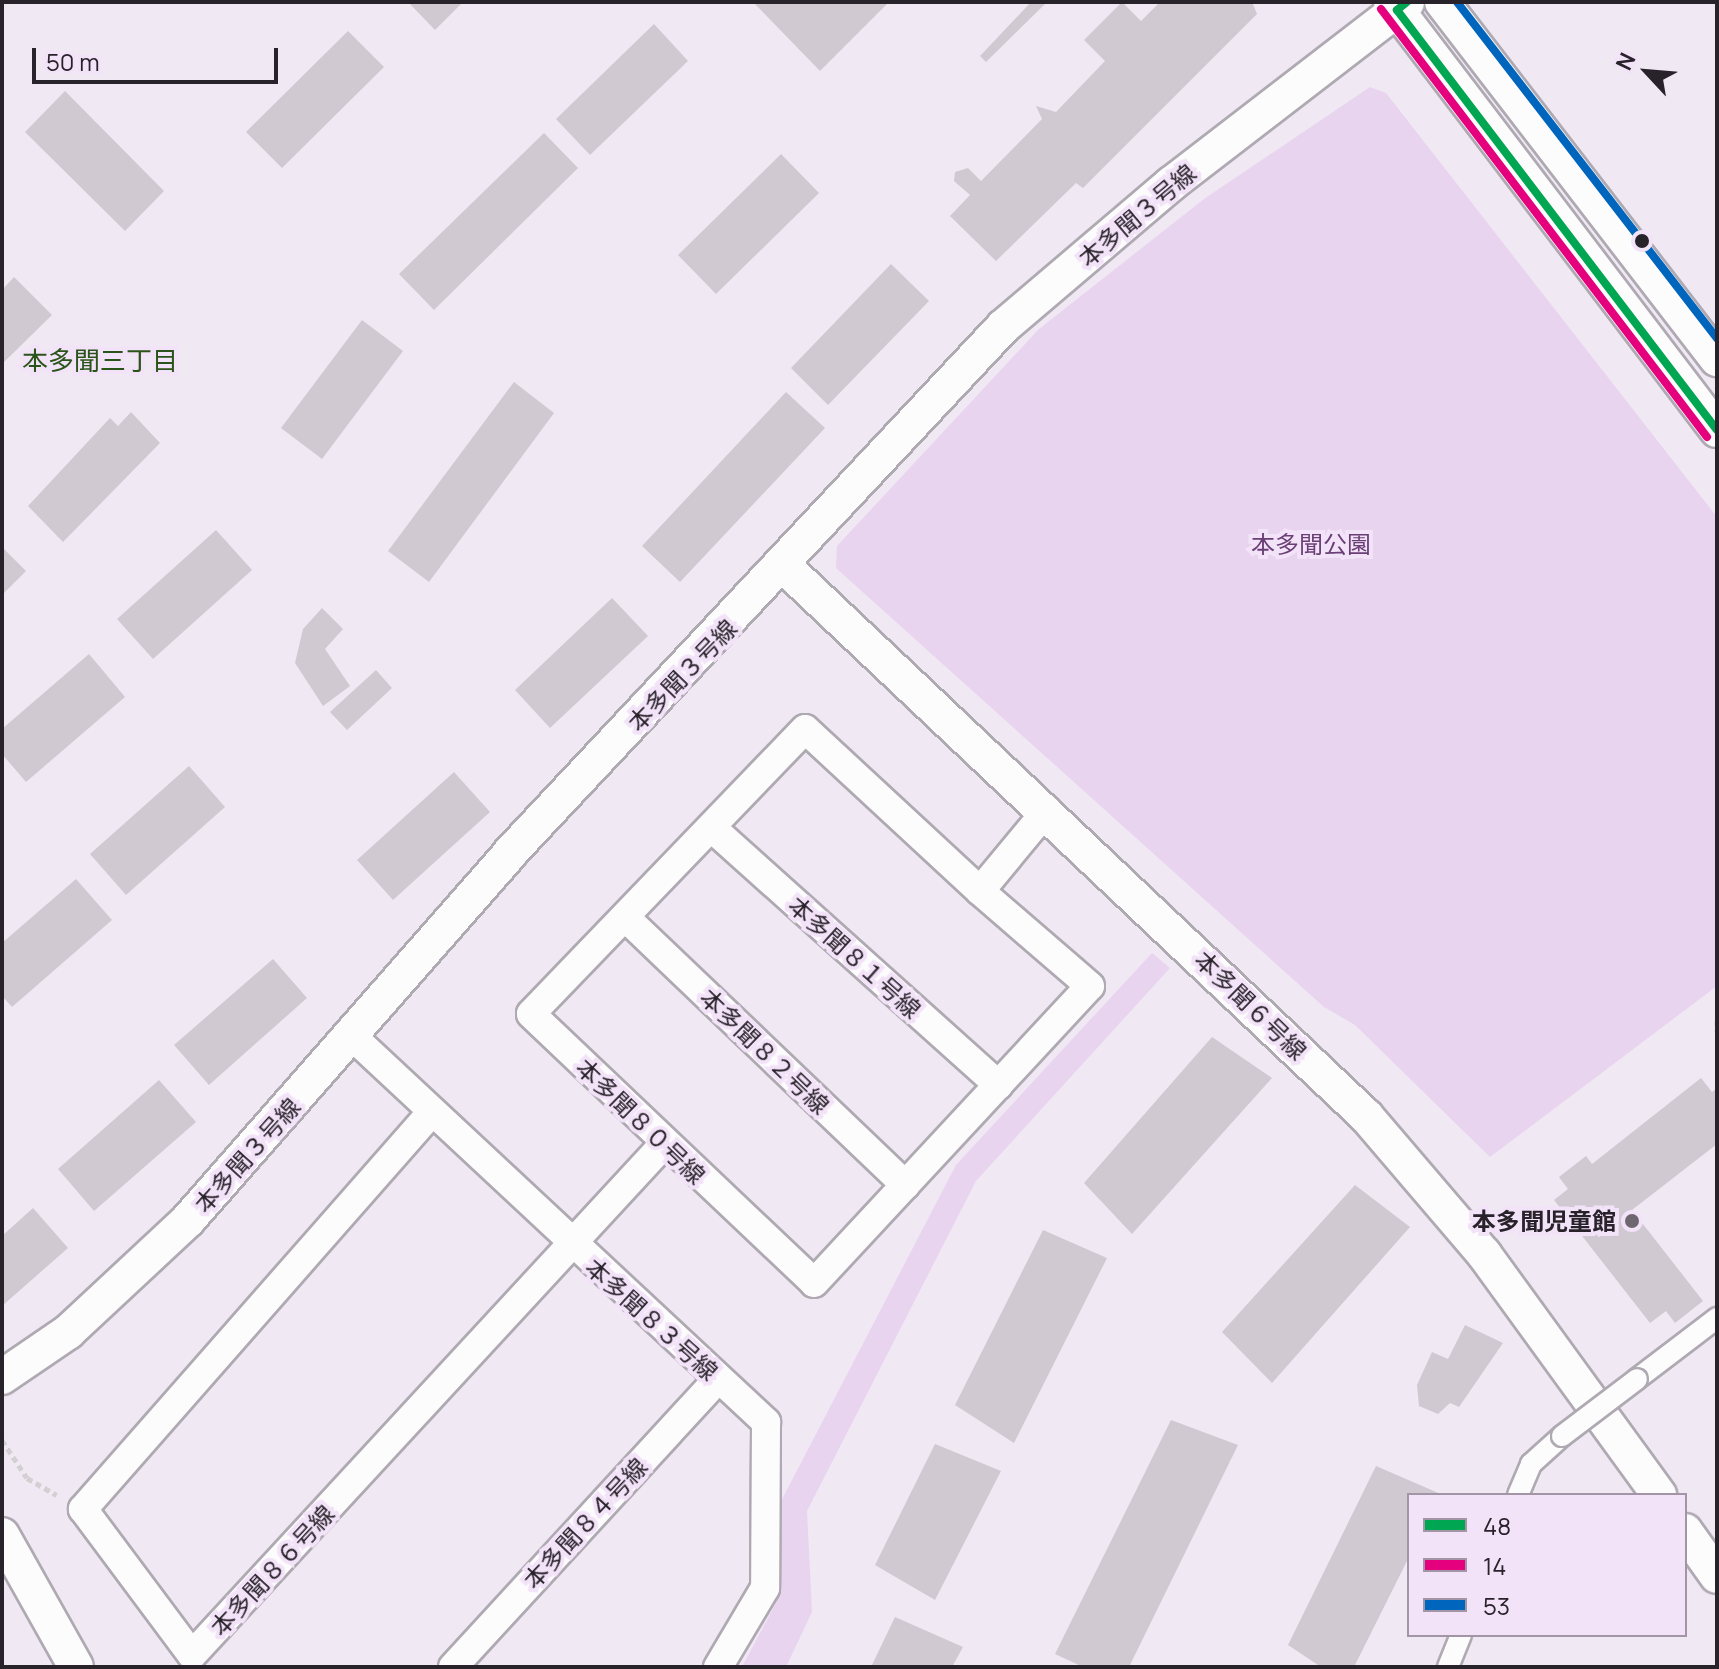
<!DOCTYPE html>
<meta charset="utf-8">
<style>
body{margin:0}
#map{position:relative;width:1719px;height:1669px;overflow:hidden;background:#f0e8f3;font-family:Manrope,"Noto Sans JP",sans-serif}
div>[style]{position:absolute}
.green>*{inset:0;background:#e9d4f0}
.building>*{inset:0;background:#d0c9d2}
.path>*{height:5px;margin-top:-2.5px;transform-origin:0;background:repeating-linear-gradient(90deg,#d3d0d4 0 6px,transparent 0 10px)}
.roads{filter:drop-shadow(2px 0 #afa9b2) drop-shadow(-2px 0 #afa9b2) drop-shadow(0 2px #afa9b2) drop-shadow(0 -2px #afa9b2)}
.pedestrian>*{height:20px;margin:-10px;padding:0 10px;transform-origin:10px;border-radius:10px;background:#fdfcfd}
.minor>*{height:28px;margin:-14px;padding:0 14px;transform-origin:14px;border-radius:14px;background:#fdfcfd}
.tertiary>*{height:34px;margin:-17px;padding:0 17px;transform-origin:17px;border-radius:17px;background:#fdfcfd}
.bridges{filter:drop-shadow(2px 0 #afa9b2) drop-shadow(-2px 0 #afa9b2) drop-shadow(0 2px #afa9b2) drop-shadow(0 -2px #afa9b2)}
.pedestrian-bridge>*{height:20px;margin:-10px;padding:0 10px;transform-origin:10px;border-radius:10px;background:#fdfcfd}
.bus-1>*{height:8px;margin:-4px;padding:0 4px;transform-origin:4px;border-radius:4px;background:#00a651}
.bus-2>*{height:8px;margin:-4px;padding:0 4px;transform-origin:4px;border-radius:4px;background:#e5007d}
.bus-3>*{height:8px;margin:-4px;padding:0 4px;transform-origin:4px;border-radius:4px;background:#0065bd}
.dots>*{width:22px;height:22px;translate:-50% -50%;box-sizing:border-box;border:4px solid #f3e3f8;border-radius:50%}
span{translate:-50% -50%;white-space:nowrap;text-align:center;line-height:1.15;-webkit-text-stroke:8px #f3e3f8;paint-order:stroke}
.street-label{font-size:24px;color:#28222a}
.park-label{font-size:24px;color:#6a3f76}
.poi-label{font-size:24px;color:#28222a;font-weight:700}
.right{translate:-100% -50%;text-align:right}
.neighbourhood-label{font-size:26px;color:#2a5419}
.frame{position:absolute;inset:0;border:4px solid #28222a;pointer-events:none}
.legend{position:absolute;left:1407px;top:1493px;width:280px;height:144px;box-sizing:border-box;background:#f3e3f8;border:2px solid #a296a6;margin:0;padding:10px 14px;list-style:none;font-size:24px;color:#28222a}
.legend li{display:flex;align-items:center;gap:16px;height:40px}
.legend b{width:40px;border:2px solid #a296a6}
.north{position:absolute;left:1607px;top:32px;width:80px;height:80px;-webkit-text-stroke:6px #f3e3f8;paint-order:stroke;rotate:296deg;font-size:22px;font-weight:700;line-height:32px;text-align:center;color:#28222a}
.north::after{content:'';display:block;margin:auto;width:28px;height:36px;background:#28222a;clip-path:polygon(50% 0,100% 100%,50% 72%,0 100%)}
.scale{position:absolute;left:32px;top:48px;width:246px;height:36px;box-sizing:border-box;border:4px solid #28222a;border-top:0;padding-left:10px;font-size:24px;line-height:28px;white-space:nowrap;color:#28222a;-webkit-text-stroke:6px #f3e3f8;paint-order:stroke}
</style>
<div id="map">
<div class="green">
<i style="clip-path:polygon(1370px 87px,1386px 93px,1717px 517px,1717px 986px,1490px 1157px,1355px 1025px,1324px 1007px,836px 568px,837px 546px,1039px 329px,1204px 199px)"></i>
<i style="clip-path:polygon(1152px 953px,1170px 968px,976px 1181px,807px 1511px,812px 1612px,786px 1667px,742px 1667px,776px 1603px,778px 1507px,956px 1165px)"></i>
</div>
<div class="building">
<i style="clip-path:polygon(408px 2px,463px 2px,435px 30px)"></i>
<i style="clip-path:polygon(753px 2px,889px 2px,820px 71px)"></i>
<i style="clip-path:polygon(1031px 2px,1047px 2px,986px 62px,980px 56px)"></i>
<i style="clip-path:polygon(1122px 2px,1141px 21px,1160px 2px,1252px 2px,1257px 14px,1083px 188px,1076px 183px,996px 261px,950px 216px,970px 195px,954px 181px,955px 172px,968px 168px,981px 181px,1042px 119px,1036px 106px,1056px 112px,1105px 61px,1084px 40px)"></i>
<i style="clip-path:polygon(654px 24px,688px 61px,590px 155px,556px 119px)"></i>
<i style="clip-path:polygon(348px 31px,384px 67px,282px 168px,246px 132px)"></i>
<i style="clip-path:polygon(65px 91px,164px 191px,125px 231px,25px 132px)"></i>
<i style="clip-path:polygon(544px 133px,578px 168px,434px 310px,399px 274px)"></i>
<i style="clip-path:polygon(781px 154px,819px 193px,716px 294px,678px 255px)"></i>
<i style="clip-path:polygon(891px 264px,929px 301px,828px 405px,791px 368px)"></i>
<i style="clip-path:polygon(14px 277px,52px 315px,2px 364px,2px 290px)"></i>
<i style="clip-path:polygon(362px 320px,403px 351px,322px 459px,281px 428px)"></i>
<i style="clip-path:polygon(514px 382px,554px 413px,429px 582px,388px 551px)"></i>
<i style="clip-path:polygon(786px 392px,825px 428px,680px 582px,642px 546px)"></i>
<i style="clip-path:polygon(131px 412px,160px 443px,63px 542px,28px 506px,110px 418px,118px 426px)"></i>
<i style="clip-path:polygon(216px 530px,252px 570px,153px 659px,117px 619px)"></i>
<i style="clip-path:polygon(2px 547px,26px 571px,2px 595px)"></i>
<i style="clip-path:polygon(612px 598px,648px 636px,550px 728px,515px 690px)"></i>
<i style="clip-path:polygon(322px 608px,343px 629px,325px 649px,350px 686px,323px 706px,295px 663px,303px 629px)"></i>
<i style="clip-path:polygon(89px 654px,125px 697px,26px 782px,2px 754px,2px 729px)"></i>
<i style="clip-path:polygon(376px 670px,392px 688px,347px 730px,330px 712px)"></i>
<i style="clip-path:polygon(189px 766px,225px 807px,126px 895px,90px 854px)"></i>
<i style="clip-path:polygon(454px 772px,490px 812px,393px 900px,357px 860px)"></i>
<i style="clip-path:polygon(76px 879px,112px 920px,12px 1007px,2px 996px,2px 943px)"></i>
<i style="clip-path:polygon(273px 959px,307px 998px,209px 1085px,174px 1045px)"></i>
<i style="clip-path:polygon(1212px 1037px,1272px 1078px,1132px 1234px,1084px 1183px)"></i>
<i style="clip-path:polygon(1701px 1078px,1712px 1092px,1717px 1088px,1717px 1144px,1632px 1210px,1703px 1301px,1675px 1323px,1666px 1311px,1650px 1323px,1554px 1200px,1568px 1189px,1559px 1177px,1586px 1156px,1592px 1164px)"></i>
<i style="clip-path:polygon(159px 1080px,196px 1122px,94px 1211px,58px 1169px)"></i>
<i style="clip-path:polygon(1355px 1185px,1410px 1227px,1272px 1383px,1222px 1332px)"></i>
<i style="clip-path:polygon(33px 1208px,68px 1248px,2px 1306px,2px 1236px)"></i>
<i style="clip-path:polygon(1043px 1230px,1107px 1258px,1014px 1443px,955px 1405px)"></i>
<i style="clip-path:polygon(1465px 1325px,1503px 1343px,1459px 1407px,1450px 1403px,1438px 1414px,1419px 1406px,1417px 1385px,1432px 1352px,1448px 1359px)"></i>
<i style="clip-path:polygon(1171px 1420px,1238px 1445px,1129px 1667px,1083px 1667px,1055px 1654px)"></i>
<i style="clip-path:polygon(935px 1444px,1001px 1471px,935px 1600px,875px 1565px)"></i>
<i style="clip-path:polygon(1376px 1466px,1443px 1495px,1409px 1495px,1409px 1557px,1354px 1667px,1321px 1667px,1288px 1645px)"></i>
<i style="clip-path:polygon(895px 1617px,963px 1647px,952px 1667px,871px 1667px)"></i>
</div>
<div class="path">
<i style="left:1717px;top:1020px;width:11px;rotate:90deg"></i>
<i style="left:2px;top:1440px;width:45px;rotate:56.7deg"></i>
<i style="left:27px;top:1478px;width:34px;rotate:30deg"></i>
</div>
<div class="roads">
<div class="pedestrian">
<i style="left:1637px;top:1379px;width:101px;rotate:-37.3deg"></i>
<i style="left:1518px;top:1495px;width:34px;rotate:-67deg"></i>
<i style="left:1531px;top:1464px;width:42px;rotate:-42.1deg"></i>
<i style="left:1448px;top:1667px;width:35px;rotate:-68deg"></i>
</div>
<div class="minor">
<i style="left:712px;top:828px;width:385px;rotate:41.9deg"></i>
<i style="left:980px;top:891px;width:238px;rotate:-137.2deg"></i>
<i style="left:805px;top:729px;width:395px;rotate:133.9deg"></i>
<i style="left:531px;top:1014px;width:390px;rotate:43.5deg"></i>
<i style="left:814px;top:1283px;width:405px;rotate:-47.1deg"></i>
<i style="left:1090px;top:986px;width:145px;rotate:-139.2deg"></i>
<i style="left:980px;top:891px;width:105px;rotate:-50.4deg"></i>
<i style="left:625px;top:917px;width:388px;rotate:43.7deg"></i>
<i style="left:353px;top:1037px;width:565px;rotate:42.99deg"></i>
<i style="left:766px;top:1422px;width:166px;rotate:90.3deg"></i>
<i style="left:765px;top:1588px;width:92px;rotate:120.7deg"></i>
<i style="left:430px;top:1114px;width:526px;rotate:131.3deg"></i>
<i style="left:83px;top:1509px;width:182px;rotate:53.3deg"></i>
<i style="left:192px;top:1655px;width:694px;rotate:-47.28deg"></i>
<i style="left:453px;top:1667px;width:391px;rotate:-47.4deg"></i>
</div>
<div class="tertiary">
<i style="left:1391px;top:2px;width:538px;rotate:52.7deg"></i>
<i style="left:1442px;top:2px;width:451px;rotate:52.4deg"></i>
<i style="left:785px;top:567px;width:799px;rotate:43.38deg"></i>
<i style="left:1366px;top:1116px;width:182px;rotate:49.5deg"></i>
<i style="left:1484px;top:1254px;width:298px;rotate:54deg"></i>
<i style="left:2px;top:1377px;width:80px;rotate:-34.3deg"></i>
<i style="left:68px;top:1332px;width:164px;rotate:-43deg"></i>
<i style="left:188px;top:1220px;width:487px;rotate:-48.7deg"></i>
<i style="left:509px;top:854px;width:722px;rotate:-46.85deg"></i>
<i style="left:1003px;top:327px;width:221px;rotate:-40.4deg"></i>
<i style="left:1171px;top:184px;width:298px;rotate:-37.6deg"></i>
<i style="left:1685px;top:1531px;width:55px;rotate:54.6deg"></i>
<i style="left:2px;top:1535px;width:151px;rotate:60.7deg"></i>
</div>
</div>
<div class="bridges">
<div class="pedestrian-bridge">
<i style="left:1562px;top:1436px;width:94px;rotate:-37.2deg"></i>
</div>
</div>
<div class="bus-1">
<i style="left:1407px;top:2px;width:13px;rotate:141deg"></i>
<i style="left:1397px;top:10px;width:528px;rotate:52.7deg"></i>
</div>
<div class="bus-2">
<i style="left:1381px;top:9px;width:538px;rotate:52.7deg"></i>
</div>
<div class="bus-3">
<i style="left:1457px;top:2px;width:426px;rotate:52.3deg"></i>
</div>
<div class="dots">
<i style="left:1642px;top:241px;background:#28222a"></i>
<i style="left:1632px;top:1221px;background:#6e6770"></i>
</div>
<div class="street-label">
<span style="left:1137px;top:215px;rotate:-40deg">本多聞３号線</span>
<span style="left:682px;top:675px;rotate:-46deg">本多聞３号線</span>
<span style="left:855px;top:957px;rotate:42deg">本多聞８１号線</span>
<span style="left:1251px;top:1005px;rotate:44deg">本多聞６号線</span>
<span style="left:765px;top:1051px;rotate:44deg">本多聞８２号線</span>
<span style="left:641px;top:1121px;rotate:44deg">本多聞８０号線</span>
<span style="left:247px;top:1155px;rotate:-48deg">本多聞３号線</span>
<span style="left:652px;top:1319px;rotate:42deg">本多聞８３号線</span>
<span style="left:585px;top:1523px;rotate:-47deg">本多聞８４号線</span>
<span style="left:272px;top:1570px;rotate:-47deg">本多聞８６号線</span>
</div>
<div class="park-label">
<span style="left:1311px;top:544px">本多聞公園</span>
</div>
<div class="poi-label">
<span class="right" style="left:1616px;top:1221px">本多聞児童館</span>
</div>
<div class="neighbourhood-label">
<span style="left:100px;top:361px">本多聞三丁目</span>
</div>
<div class="frame"></div>
<ul class="legend">
<li><b style="height:10px;background:#00a651"></b>48</li>
<li><b style="height:10px;background:#e5007d"></b>14</li>
<li><b style="height:10px;background:#0065bd"></b>53</li>
</ul>
<div class="north">N</div>
<div class="scale">50 m</div>
</div>
